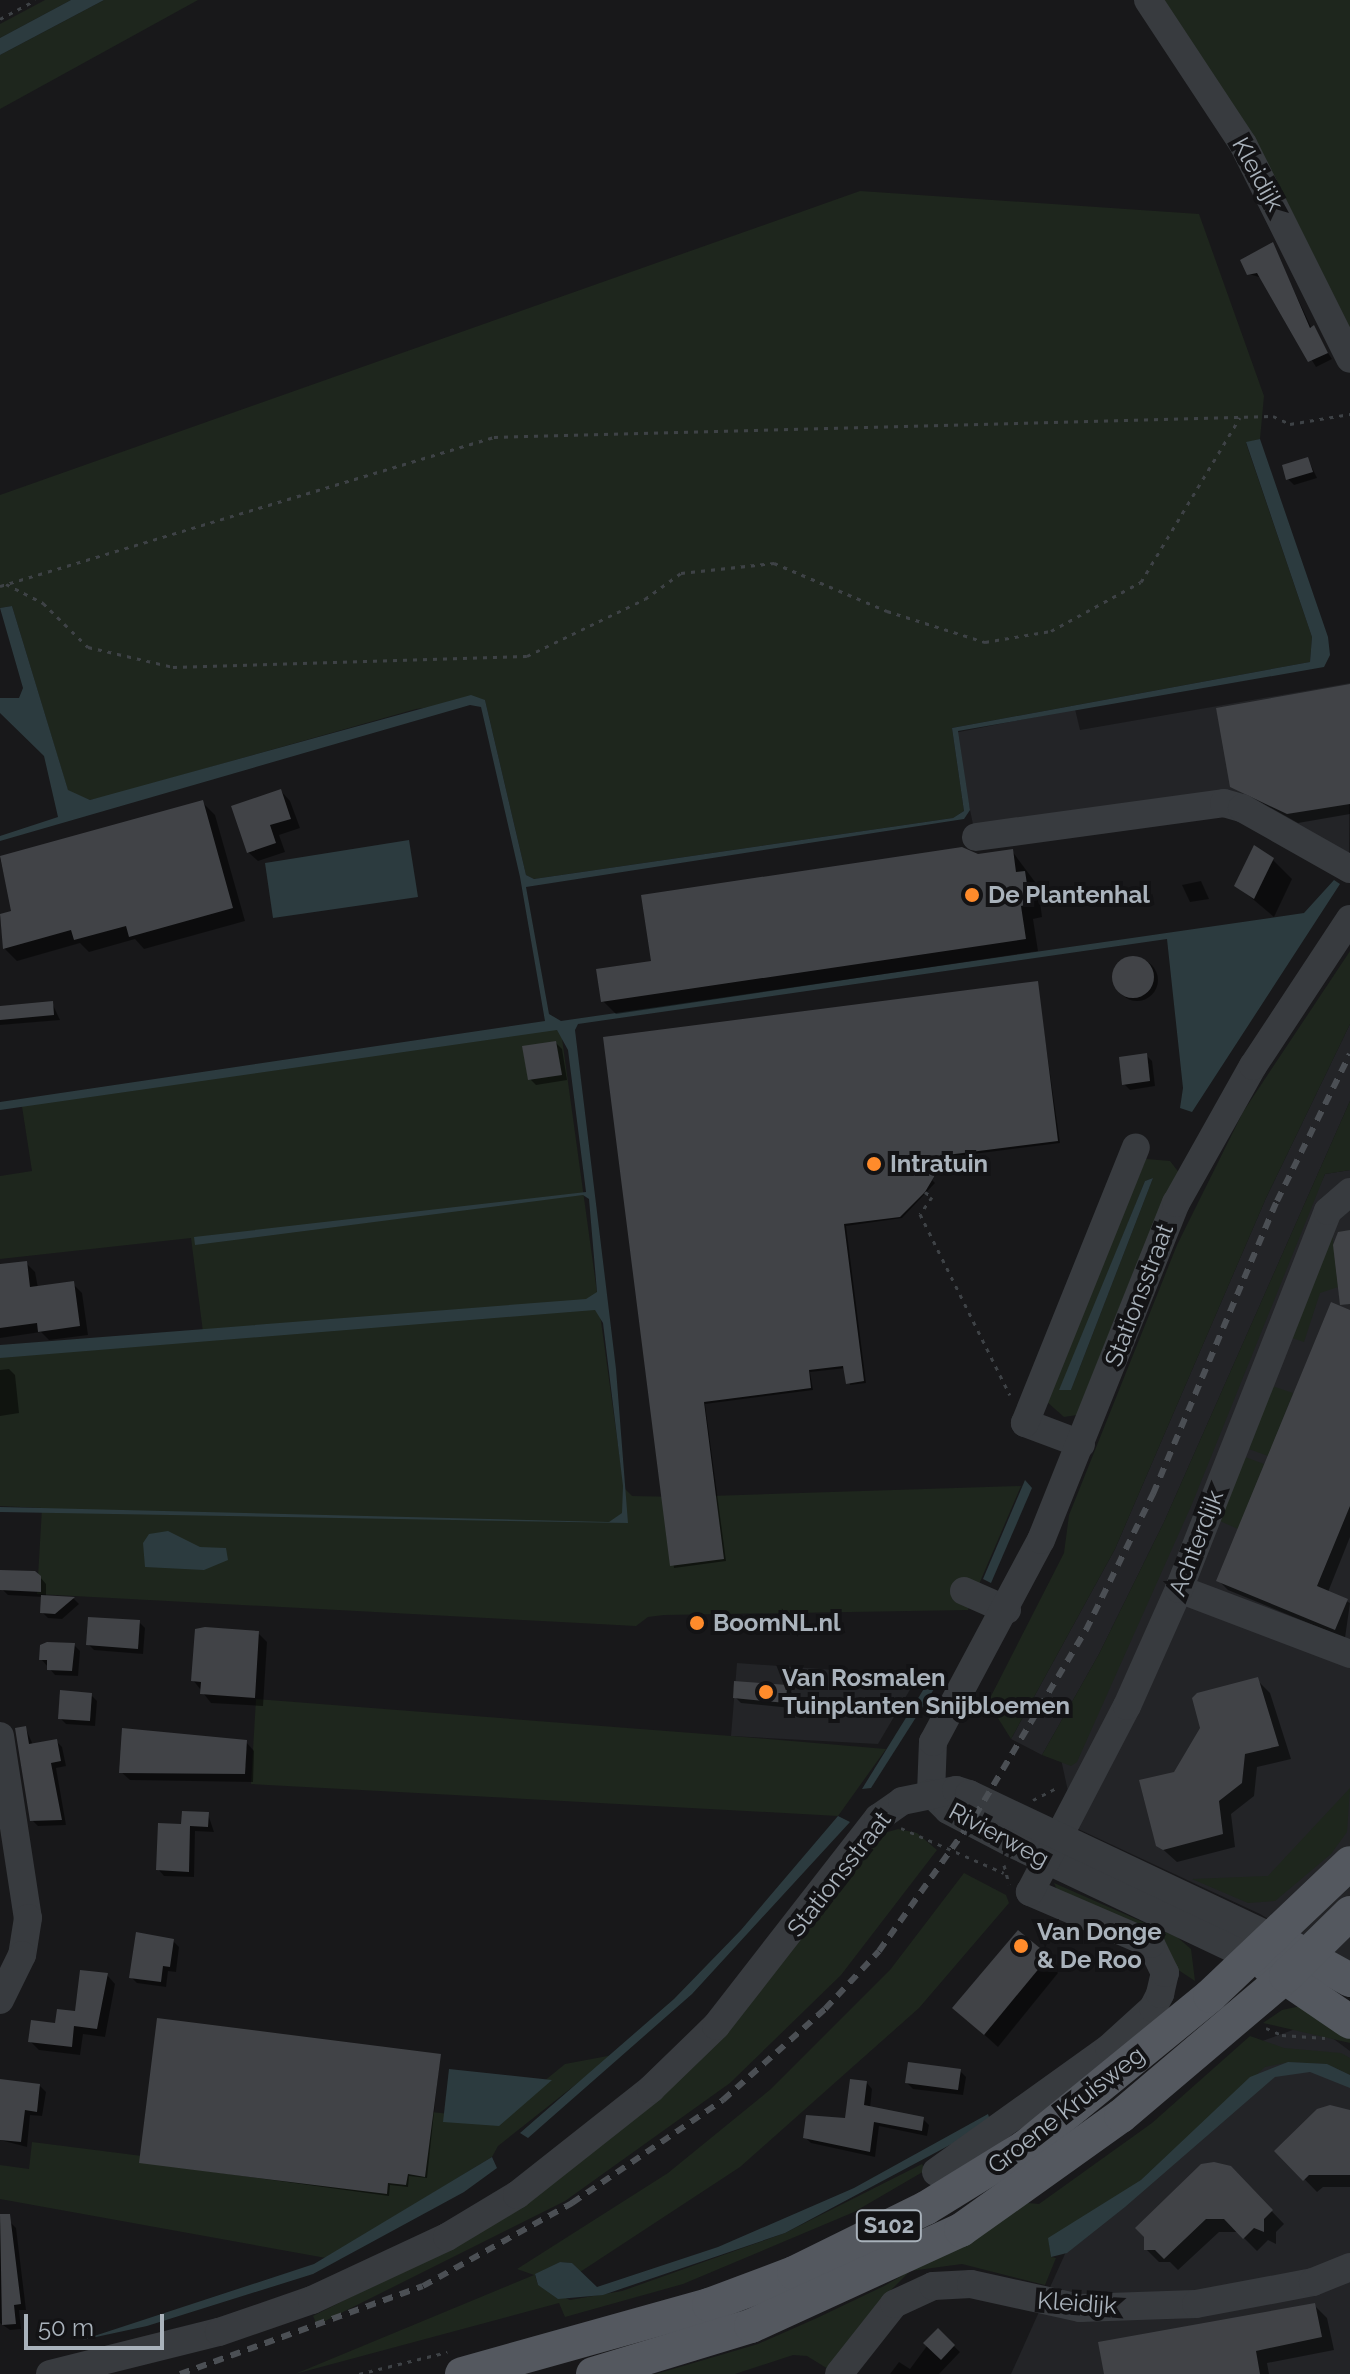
<!DOCTYPE html>
<style>
body{margin:0}
#map{position:relative;width:1350px;height:2374px;overflow:hidden;background:#18181a;font-family:Raleway,sans-serif}
div>[style]{position:absolute}
.built>*{inset:0;background:#232427}
.green>*{inset:0;background:#1e261d}
.water>*{inset:0;background:#2c3b3f}
.shadow>*{inset:0;background:#0007}
.round{border-radius:50%}
.building>*{inset:0;background:#414347}
.path>*{height:3px;margin-top:-1.5px;transform-origin:0;background:repeating-linear-gradient(90deg,#3e4246 0 4px,transparent 0 10px)}
.minor>*{height:28px;margin:-14px;padding:0 14px;transform-origin:14px;border-radius:14px;background:#383b3f}
.major>*{height:34px;margin:-17px;padding:0 17px;transform-origin:17px;border-radius:17px;background:#54585f}
.rail>*{height:6px;margin-top:-3px;transform-origin:0;background:repeating-linear-gradient(90deg,#4b4f54 0 10px,transparent 0 18px)}
.dots>*{width:22px;height:22px;translate:-50% -50%;box-sizing:border-box;border:4px solid #131315;border-radius:50%}
span{translate:-50% -50%;white-space:nowrap;text-align:center;line-height:1.15;-webkit-text-stroke:8px #131315;paint-order:stroke}
.shield-label span{padding:2px 6px;background:#131315;border:2px solid;border-radius:6px;-webkit-text-stroke-width:0}
.shield-label{font-size:22px;color:#a9b2bb;font-weight:700}
.street-label{font-size:24px;color:#a9b2bb}
.poi-label{font-size:24px;color:#a9b2bb;font-weight:700}
.left{translate:0 -50%;text-align:left}
.scale{position:absolute;left:24px;top:2314px;width:140px;height:36px;box-sizing:border-box;border:4px solid #a9b2bb;border-top:0;padding-left:10px;font-size:24px;line-height:28px;white-space:nowrap;color:#a9b2bb;-webkit-text-stroke:6px #131315;paint-order:stroke}
</style>
<div id="map">
<div class="built">
<i style="clip-path:polygon(1350px 683px,1349px 854px,1230px 792px,974px 829px,954px 733px,1075px 709px,1080px 730px)"></i>
<i style="clip-path:polygon(1350px 1024px,1350px 1101px,1164px 1522px,1099px 1654px,1042px 1755px,1011px 1739px,1115px 1549px,1266px 1198px)"></i>
<i style="clip-path:polygon(1350px 1170px,1350px 1969px,1260px 1914px,1076px 1828px,1059px 1750px,1325px 1174px)"></i>
<i style="clip-path:polygon(737px 1663px,918px 1676px,878px 1744px,731px 1736px)"></i>
<i style="clip-path:polygon(1312px 2023px,1350px 2051px,1350px 2374px,1011px 2374px,1096px 2185px,1243px 2048px)"></i>
</div>
<div class="green">
<i style="clip-path:polygon(45px 0,71px 0,0 38px,0 24px)"></i>
<i style="clip-path:polygon(104px 0,198px 0,0 109px,0 55px)"></i>
<i style="clip-path:polygon(1164px 0,1350px 0,1350px 329px)"></i>
<i style="clip-path:polygon(860px 191px,1199px 214px,1264px 396px,1260px 439px,1246px 443px,1312px 637px,1310px 662px,952px 728px,964px 811px,953px 818px,534px 879px,526px 875px,485px 700px,416px 709px,108px 796px,90px 800px,68px 791px,12px 606px,0 608px,0 495px)"></i>
<i style="clip-path:polygon(1350px 951px,1350px 1024px,1266px 1198px,1115px 1549px,1011px 1739px,988px 1702px,1064px 1553px,1069px 1515px,1177px 1245px,1243px 1112px)"></i>
<i style="clip-path:polygon(560px 1024px,624px 1488px,632px 1496px,679px 1497px,1021px 1486px,968px 1610px,664px 1615px,648px 1617px,636px 1626px,37px 1594px,42px 1508px,0 1506px,0 1347px,203px 1332px,191px 1238px,0 1259px,0 1176px,32px 1171px,21px 1100px)"></i>
<i style="clip-path:polygon(1350px 1101px,1350px 1170px,1325px 1174px,1192px 1504px,1077px 1762px,1071px 1766px,1042px 1755px,1099px 1654px,1164px 1522px)"></i>
<i style="clip-path:polygon(evenodd,1146px 1159px,1170px 1161px,1180px 1174px,1077px 1415px,1064px 1417px,1046px 1401px,1146px 1159px,1153px 1178px,1071px 1390px,1060px 1390px,1145px 1181px,1153px 1178px)"></i>
<i style="clip-path:polygon(1332px 1231px,1338px 1287px,1320px 1293px,1304px 1342px,1292px 1338px)"></i>
<i style="clip-path:polygon(1272px 1386px,1293px 1393px,1268px 1456px,1249px 1449px)"></i>
<i style="clip-path:polygon(1245px 1457px,1264px 1464px,1238px 1529px,1220px 1521px)"></i>
<i style="clip-path:polygon(256px 1699px,731px 1736px,886px 1749px,838px 1816px,251px 1784px)"></i>
<i style="clip-path:polygon(1350px 1788px,1347px 1832px,1331px 1854px,1275px 1901px,1248px 1903px,1192px 1879px,1268px 1876px)"></i>
<i style="clip-path:polygon(898px 1829px,917px 1833px,937px 1850px,841px 1975px,730px 2083px,565px 2201px,317px 2325px,313px 2316px,483px 2231px,567px 2170px,884px 1833px)"></i>
<i style="clip-path:polygon(964px 1873px,1006px 1895px,1009px 1903px,919px 2008px,740px 2167px,580px 2272px,572px 2263px,560px 2262px,535px 2275px,538px 2285px,570px 2300px,622px 2291px,785px 2233px,922px 2164px,926px 2170px,854px 2212px,683px 2284px,565px 2317px,559px 2303px,295px 2374px,534px 2275px,517px 2269px,668px 2173px,771px 2089px,890px 1970px)"></i>
<i style="clip-path:polygon(1054px 1883px,1177px 1937px,1191px 1949px,1195px 1981px,1057px 1890px)"></i>
<i style="clip-path:polygon(1301px 2006px,1350px 2033px,1350px 2043px,1263px 2023px,1282px 2010px)"></i>
<i style="clip-path:polygon(1250px 2036px,1284px 2048px,1341px 2053px,1350px 2058px,1350px 2075px,1327px 2064px,1289px 2062px,1265px 2067px,1141px 2180px,1049px 2241px,1051px 2257px,1056px 2258px,1045px 2285px,962px 2264px,910px 2271px,884px 2297px,833px 2372px,807px 2356px,793px 2355px,735px 2374px,656px 2374px,758px 2344px,817px 2318px,884px 2286px,910px 2271px,1027px 2203px,1039px 2204px,1152px 2123px)"></i>
<i style="clip-path:polygon(613px 2055px,498px 2146px,492px 2157px,326px 2258px,0 2199px,0 2165px,29px 2169px,32px 2142px,386px 2187px,431px 2112px,498px 2119px,565px 2064px)"></i>
</div>
<div class="water">
<i style="clip-path:polygon(71px 0,104px 0,0 55px,0 38px)"></i>
<i style="clip-path:polygon(1260px 439px,1328px 637px,1330px 655px,1324px 667px,958px 731px,970px 810px,964px 819px,526px 887px,549px 1014px,561px 1021px,1304px 913px,1334px 880px,1340px 884px,1192px 1112px,1180px 1108px,1183px 1088px,1167px 939px,578px 1024px,575px 1030px,616px 1369px,628px 1523px,0 1512px,0 1507px,609px 1522px,622px 1513px,623px 1486px,603px 1323px,595px 1310px,0 1358px,0 1345px,586px 1299px,597px 1292px,589px 1199px,583px 1195px,195px 1245px,194px 1237px,586px 1192px,568px 1050px,557px 1030px,0 1110px,0 1102px,545px 1021px,520px 877px,481px 707px,470px 705px,0 841px,0 836px,58px 817px,44px 756px,0 713px,0 698px,19px 698px,23px 688px,0 608px,12px 606px,68px 790px,90px 800px,471px 695px,485px 700px,526px 875px,534px 879px,953px 818px,964px 811px,952px 728px,1310px 662px,1312px 637px,1246px 442px)"></i>
<i style="clip-path:polygon(409px 840px,418px 897px,273px 918px,265px 863px)"></i>
<i style="clip-path:polygon(1153px 1178px,1071px 1390px,1059px 1390px,1145px 1181px)"></i>
<i style="clip-path:polygon(1025px 1480px,1032px 1488px,991px 1583px,983px 1579px)"></i>
<i style="clip-path:polygon(168px 1531px,200px 1547px,226px 1548px,228px 1560px,204px 1570px,145px 1567px,143px 1543px,149px 1534px)"></i>
<i style="clip-path:polygon(933px 1674px,941px 1678px,871px 1788px,862px 1789px)"></i>
<i style="clip-path:polygon(838px 1816px,850px 1822px,692px 1994px,528px 2138px,520px 2133px,674px 1999px,741px 1930px)"></i>
<i style="clip-path:polygon(1288px 2062px,1327px 2064px,1350px 2075px,1350px 2088px,1310px 2072px,1275px 2077px,1125px 2207px,1067px 2253px,1051px 2257px,1048px 2238px,1141px 2180px,1250px 2077px)"></i>
<i style="clip-path:polygon(449px 2069px,552px 2080px,499px 2126px,443px 2122px)"></i>
<i style="clip-path:polygon(988px 2114px,991px 2123px,785px 2233px,603px 2295px,558px 2299px,538px 2285px,535px 2274px,560px 2262px,572px 2263px,597px 2287px,718px 2247px,854px 2188px)"></i>
<i style="clip-path:polygon(492px 2157px,497px 2168px,464px 2192px,313px 2274px,147px 2326px,82px 2340px,314px 2264px)"></i>
</div>
<div class="shadow">
<i style="clip-path:polygon(1272px 244px,1312px 329px,1332px 359px,1316px 367px,1262px 278px,1249px 274px)"></i>
<i style="clip-path:polygon(1308px 459px,1317px 478px,1294px 485px,1288px 479px)"></i>
<i style="clip-path:polygon(1350px 686px,1350px 814px,1298px 823px,1232px 786px)"></i>
<i style="clip-path:polygon(281px 791px,290px 801px,300px 828px,279px 835px,285px 852px,258px 861px,248px 852px)"></i>
<i style="clip-path:polygon(202px 802px,215px 815px,245px 921px,144px 949px,135px 939px,89px 952px,80px 943px,17px 961px,4px 948px,0 916px,13px 912px,0 858px)"></i>
<i style="clip-path:polygon(1012px 851px,1038px 886px,1042px 917px,1033px 919px,1038px 951px,616px 1014px,603px 1001px,653px 962px,977px 856px)"></i>
<i style="clip-path:polygon(1273px 860px,1292px 879px,1274px 917px,1236px 885px)"></i>
<i style="clip-path:polygon(1201px 881px,1209px 899px,1190px 902px,1182px 885px)"></i>
<i class="round" style="left:1116px;top:959px;width:42px;height:42px"></i>
<i style="clip-path:polygon(1037px 983px,1060px 1143px,950px 1157px,932px 1180px,935px 1183px,902px 1218px,846px 1226px,866px 1383px,850px 1385px,846px 1368px,810px 1372px,813px 1390px,705px 1404px,726px 1561px,674px 1568px,605px 1039px)"></i>
<i style="clip-path:polygon(52px 1003px,60px 1020px,0 1025px,0 1008px)"></i>
<i style="clip-path:polygon(556px 1043px,562px 1049px,567px 1080px,536px 1085px,530px 1079px)"></i>
<i style="clip-path:polygon(1146px 1055px,1152px 1061px,1155px 1086px,1130px 1090px,1124px 1084px)"></i>
<i style="clip-path:polygon(26px 1263px,35px 1272px,38px 1288px,73px 1284px,82px 1293px,88px 1335px,49px 1340px,41px 1332px,0 1338px,0 1266px)"></i>
<i style="clip-path:polygon(1350px 1312px,1350px 1537px,1328px 1592px,1350px 1603px,1345px 1638px,1228px 1590px,1219px 1581px)"></i>
<i style="clip-path:polygon(9px 1369px,15px 1375px,19px 1413px,0 1416px,0 1370px)"></i>
<i style="clip-path:polygon(40px 1577px,46px 1584px,46px 1597px,74px 1599px,79px 1604px,62px 1619px,48px 1618px,42px 1612px,43px 1597px,8px 1595px,2px 1589px)"></i>
<i style="clip-path:polygon(139px 1622px,145px 1628px,143px 1654px,94px 1650px,88px 1644px)"></i>
<i style="clip-path:polygon(258px 1633px,267px 1642px,263px 1706px,211px 1703px,193px 1680px)"></i>
<i style="clip-path:polygon(74px 1645px,80px 1651px,78px 1676px,55px 1675px,41px 1659px)"></i>
<i style="clip-path:polygon(1257px 1680px,1270px 1693px,1291px 1759px,1257px 1767px,1254px 1796px,1231px 1814px,1235px 1847px,1177px 1862px,1158px 1845px,1175px 1774px)"></i>
<i style="clip-path:polygon(786px 1687px,792px 1693px,791px 1708px,741px 1703px,735px 1697px)"></i>
<i style="clip-path:polygon(91px 1695px,97px 1701px,95px 1726px,66px 1724px,60px 1718px)"></i>
<i style="clip-path:polygon(26px 1729px,33px 1745px,56px 1741px,62px 1747px,66px 1766px,56px 1768px,66px 1825px,38px 1826px,32px 1820px)"></i>
<i style="clip-path:polygon(246px 1742px,254px 1751px,253px 1782px,130px 1780px,121px 1772px)"></i>
<i style="clip-path:polygon(208px 1814px,214px 1832px,195px 1831px,194px 1877px,164px 1876px,158px 1869px,183px 1826px)"></i>
<i style="clip-path:polygon(173px 1941px,179px 1947px,176px 1972px,168px 1971px,166px 1987px,137px 1983px,131px 1977px)"></i>
<i style="clip-path:polygon(1044px 1955px,1058px 1973px,998px 2047px,968px 2020px)"></i>
<i style="clip-path:polygon(107px 1975px,115px 1984px,105px 2037px,83px 2034px,80px 2055px,39px 2050px,30px 2041px,76px 2014px)"></i>
<i style="clip-path:polygon(440px 2056px,427px 2178px,409px 2176px,408px 2187px,390px 2185px,389px 2196px,141px 2162px)"></i>
<i style="clip-path:polygon(960px 2071px,966px 2077px,963px 2095px,913px 2089px,907px 2083px)"></i>
<i style="clip-path:polygon(0 2081px,40px 2086px,46px 2092px,42px 2116px,30px 2115px,27px 2147px,0 2140px)"></i>
<i style="clip-path:polygon(867px 2083px,872px 2089px,870px 2108px,923px 2119px,929px 2125px,927px 2136px,879px 2126px,875px 2157px,811px 2143px,805px 2137px,847px 2120px)"></i>
<i style="clip-path:polygon(1350px 2114px,1350px 2187px,1323px 2187px,1317px 2192px,1277px 2151px)"></i>
<i style="clip-path:polygon(1230px 2168px,1284px 2224px,1276px 2232px,1276px 2244px,1268px 2240px,1257px 2251px,1238px 2232px,1219px 2232px,1178px 2270px,1170px 2262px,1159px 2262px,1146px 2249px)"></i>
<i style="clip-path:polygon(10px 2222px,16px 2228px,26px 2310px,19px 2310px,21px 2329px,10px 2330px,0 2323px,0 2223px)"></i>
<i style="clip-path:polygon(1314px 2305px,1327px 2318px,1334px 2350px,1267px 2363px,1269px 2374px,1106px 2374px)"></i>
<i style="clip-path:polygon(938px 2331px,960px 2352px,939px 2374px,890px 2374px,899px 2362px,910px 2369px)"></i>
</div>
<div class="building">
<i style="clip-path:polygon(1273px 242px,1310px 328px,1314px 325px,1328px 353px,1308px 362px,1257px 273px,1247px 275px,1240px 260px)"></i>
<i style="clip-path:polygon(1308px 457px,1313px 472px,1286px 480px,1282px 465px)"></i>
<i style="clip-path:polygon(1350px 684px,1350px 804px,1287px 814px,1230px 787px,1216px 708px)"></i>
<i style="clip-path:polygon(281px 789px,291px 819px,270px 825px,276px 843px,247px 853px,231px 806px)"></i>
<i style="clip-path:polygon(203px 800px,233px 908px,129px 937px,126px 926px,74px 940px,71px 930px,3px 949px,0 914px,11px 911px,0 856px)"></i>
<i style="clip-path:polygon(1254px 845px,1274px 858px,1254px 899px,1234px 886px)"></i>
<i style="clip-path:polygon(962px 847px,978px 854px,1013px 849px,1016px 872px,1025px 871px,1030px 904px,1021px 906px,1026px 939px,601px 1002px,596px 969px,651px 961px,641px 895px)"></i>
<i class="round" style="left:1112px;top:956px;width:42px;height:42px"></i>
<i style="clip-path:polygon(1038px 981px,1058px 1141px,947px 1155px,925px 1192px,900px 1217px,844px 1224px,864px 1381px,846px 1384px,843px 1366px,809px 1370px,811px 1388px,704px 1402px,724px 1559px,670px 1566px,603px 1037px)"></i>
<i style="clip-path:polygon(53px 1001px,54px 1015px,0 1020px,0 1006px)"></i>
<i style="clip-path:polygon(556px 1041px,562px 1075px,528px 1080px,522px 1046px)"></i>
<i style="clip-path:polygon(1147px 1053px,1150px 1081px,1122px 1085px,1119px 1057px)"></i>
<i style="clip-path:polygon(1350px 1230px,1350px 1304px,1340px 1305px,1333px 1245px,1338px 1232px)"></i>
<i style="clip-path:polygon(27px 1261px,30px 1287px,74px 1281px,80px 1326px,38px 1332px,37px 1323px,0 1328px,0 1264px)"></i>
<i style="clip-path:polygon(1331px 1302px,1350px 1310px,1350px 1506px,1317px 1586px,1348px 1599px,1335px 1630px,1216px 1581px)"></i>
<i style="clip-path:polygon(0 1570px,35px 1571px,41px 1576px,41px 1592px,0 1590px)"></i>
<i style="clip-path:polygon(41px 1595px,75px 1597px,55px 1614px,40px 1613px)"></i>
<i style="clip-path:polygon(88px 1617px,140px 1620px,138px 1649px,86px 1645px)"></i>
<i style="clip-path:polygon(205px 1627px,259px 1631px,255px 1698px,200px 1694px,201px 1682px,191px 1681px,195px 1629px)"></i>
<i style="clip-path:polygon(47px 1642px,75px 1643px,72px 1671px,47px 1670px,47px 1660px,39px 1660px,40px 1645px)"></i>
<i style="clip-path:polygon(1258px 1677px,1279px 1746px,1245px 1754px,1242px 1783px,1219px 1801px,1223px 1834px,1163px 1850px,1156px 1846px,1139px 1780px,1174px 1772px,1200px 1728px,1192px 1698px,1197px 1693px)"></i>
<i style="clip-path:polygon(734px 1681px,787px 1685px,786px 1703px,733px 1698px)"></i>
<i style="clip-path:polygon(60px 1690px,92px 1693px,90px 1721px,58px 1719px)"></i>
<i style="clip-path:polygon(26px 1726px,29px 1744px,57px 1739px,61px 1761px,51px 1763px,62px 1820px,30px 1821px,15px 1728px)"></i>
<i style="clip-path:polygon(122px 1728px,247px 1740px,245px 1774px,119px 1773px)"></i>
<i style="clip-path:polygon(182px 1811px,209px 1812px,208px 1827px,190px 1826px,189px 1872px,156px 1870px,158px 1823px,181px 1824px)"></i>
<i style="clip-path:polygon(1018px 1930px,1046px 1953px,1046px 1960px,984px 2035px,952px 2008px)"></i>
<i style="clip-path:polygon(136px 1932px,174px 1939px,170px 1967px,163px 1966px,161px 1982px,129px 1978px)"></i>
<i style="clip-path:polygon(80px 1970px,108px 1973px,97px 2029px,74px 2026px,72px 2047px,28px 2042px,31px 2020px,55px 2023px,57px 2009px,75px 2011px)"></i>
<i style="clip-path:polygon(157px 2018px,441px 2054px,425px 2177px,408px 2174px,406px 2185px,388px 2183px,387px 2194px,139px 2163px)"></i>
<i style="clip-path:polygon(908px 2062px,961px 2069px,958px 2090px,905px 2083px)"></i>
<i style="clip-path:polygon(0 2079px,40px 2084px,37px 2112px,25px 2110px,21px 2142px,0 2140px)"></i>
<i style="clip-path:polygon(850px 2079px,867px 2081px,864px 2105px,924px 2117px,922px 2131px,874px 2122px,870px 2152px,803px 2138px,806px 2115px,845px 2118px)"></i>
<i style="clip-path:polygon(1330px 2105px,1350px 2110px,1350px 2175px,1309px 2175px,1303px 2181px,1274px 2151px,1317px 2109px)"></i>
<i style="clip-path:polygon(1214px 2162px,1231px 2166px,1273px 2210px,1264px 2219px,1264px 2232px,1254px 2228px,1243px 2239px,1224px 2219px,1206px 2219px,1164px 2259px,1155px 2250px,1144px 2250px,1144px 2237px,1135px 2228px,1201px 2164px)"></i>
<i style="clip-path:polygon(0 2214px,10px 2214px,21px 2304px,14px 2305px,16px 2324px,2px 2325px)"></i>
<i style="clip-path:polygon(1315px 2303px,1322px 2337px,1256px 2351px,1260px 2374px,1104px 2374px,1098px 2342px)"></i>
<i style="clip-path:polygon(938px 2328px,955px 2345px,941px 2360px,923px 2343px)"></i>
</div>
<div class="path">
<i style="left:0;top:19px;width:40px;rotate:-28deg"></i>
<i style="left:6px;top:584px;width:42px;rotate:27.2deg"></i>
<i style="left:43px;top:603px;width:63px;rotate:44.4deg"></i>
<i style="left:88px;top:647px;width:87px;rotate:13.2deg"></i>
<i style="left:173px;top:667px;width:354px;rotate:-1.8deg"></i>
<i style="left:527px;top:656px;width:131px;rotate:-25.8deg"></i>
<i style="left:645px;top:599px;width:44px;rotate:-35.8deg"></i>
<i style="left:681px;top:573px;width:94px;rotate:-6.1deg"></i>
<i style="left:774px;top:563px;width:123px;rotate:23deg"></i>
<i style="left:887px;top:611px;width:103px;rotate:17.6deg"></i>
<i style="left:985px;top:642px;width:67px;rotate:-9.5deg"></i>
<i style="left:1051px;top:631px;width:102px;rotate:-28.6deg"></i>
<i style="left:1141px;top:582px;width:192px;rotate:-59deg"></i>
<i style="left:0;top:586px;width:516px;rotate:-16.78deg"></i>
<i style="left:494px;top:437px;width:779px;rotate:-1.54deg"></i>
<i style="left:1273px;top:416px;width:19px;rotate:25deg"></i>
<i style="left:1290px;top:424px;width:61px;rotate:-9.5deg"></i>
<i style="left:925px;top:1192px;width:9px;rotate:36deg"></i>
<i style="left:932px;top:1197px;width:21px;rotate:125deg"></i>
<i style="left:920px;top:1214px;width:202px;rotate:63.6deg"></i>
<i style="left:1033px;top:1800px;width:28px;rotate:-27deg"></i>
<i style="left:901px;top:1828px;width:112px;rotate:23.6deg"></i>
<i style="left:1004px;top:1865px;width:20px;rotate:75deg"></i>
<i style="left:1266px;top:2028px;width:17px;rotate:24deg"></i>
<i style="left:1282px;top:2035px;width:43px;rotate:4deg"></i>
<i style="left:359px;top:2374px;width:91px;rotate:-14deg"></i>
</div>
<div class="minor">
<i style="left:1148px;top:0;width:173px;rotate:56.6deg"></i>
<i style="left:1243px;top:144px;width:240px;rotate:63.5deg"></i>
<i style="left:976px;top:837px;width:250px;rotate:-7.8deg"></i>
<i style="left:1224px;top:803px;width:19px;rotate:16deg"></i>
<i style="left:1242px;top:808px;width:124px;rotate:29.5deg"></i>
<i style="left:1081px;top:1444px;width:60px;rotate:-159.4deg"></i>
<i style="left:1025px;top:1423px;width:297px;rotate:-68.1deg"></i>
<i style="left:1179px;top:1589px;width:183px;rotate:20.8deg"></i>
<i style="left:964px;top:1591px;width:47px;rotate:23.8deg"></i>
<i style="left:0;top:1736px;width:184px;rotate:81.3deg"></i>
<i style="left:28px;top:1918px;width:37px;rotate:99deg"></i>
<i style="left:22px;top:1955px;width:50px;rotate:116.1deg"></i>
<i style="left:931px;top:1793px;width:51px;rotate:-87.8deg"></i>
<i style="left:933px;top:1742px;width:229px;rotate:-61.9deg"></i>
<i style="left:1041px;top:1540px;width:363px;rotate:-68.2deg"></i>
<i style="left:1176px;top:1203px;width:157px;rotate:-60.7deg"></i>
<i style="left:1253px;top:1066px;width:176px;rotate:-56.6deg"></i>
<i style="left:931px;top:1793px;width:24px;rotate:45deg"></i>
<i style="left:948px;top:1810px;width:73px;rotate:27.6deg"></i>
<i style="left:1013px;top:1844px;width:263px;rotate:25.4deg"></i>
<i style="left:936px;top:2172px;width:213px;rotate:-35.6deg"></i>
<i style="left:1109px;top:2048px;width:59px;rotate:-42.3deg"></i>
<i style="left:1153px;top:2008px;width:16px;rotate:-63deg"></i>
<i style="left:1160px;top:1994px;width:22px;rotate:-77deg"></i>
<i style="left:1165px;top:1973px;width:32px;rotate:-116deg"></i>
<i style="left:1151px;top:1944px;width:132px;rotate:-156.7deg"></i>
<i style="left:1030px;top:1892px;width:210px;rotate:-62.5deg"></i>
<i style="left:1127px;top:1706px;width:128px;rotate:-66deg"></i>
<i style="left:1179px;top:1589px;width:406px;rotate:-68.5deg"></i>
<i style="left:1328px;top:1211px;width:29px;rotate:-41deg"></i>
<i style="left:50px;top:2374px;width:174px;rotate:-14deg"></i>
<i style="left:219px;top:2332px;width:98px;rotate:-19deg"></i>
<i style="left:312px;top:2300px;width:149px;rotate:-25deg"></i>
<i style="left:447px;top:2237px;width:82px;rotate:-31deg"></i>
<i style="left:517px;top:2195px;width:171px;rotate:-38.3deg"></i>
<i style="left:651px;top:2089px;width:91px;rotate:-44.1deg"></i>
<i style="left:716px;top:2026px;width:264px;rotate:-52.1deg"></i>
<i style="left:878px;top:1818px;width:29px;rotate:-35deg"></i>
<i style="left:902px;top:1801px;width:55px;rotate:-11.5deg"></i>
<i style="left:956px;top:1790px;width:14px;rotate:17deg"></i>
<i style="left:969px;top:1794px;width:335px;rotate:25.3deg"></i>
<i style="left:839px;top:2374px;width:89px;rotate:-51.8deg"></i>
<i style="left:894px;top:2304px;width:43px;rotate:-24.8deg"></i>
<i style="left:933px;top:2286px;width:38px;rotate:-3deg"></i>
<i style="left:971px;top:2284px;width:112px;rotate:12.4deg"></i>
<i style="left:1080px;top:2308px;width:116px;rotate:-2deg"></i>
<i style="left:1196px;top:2304px;width:119px;rotate:-10.6deg"></i>
<i style="left:1313px;top:2282px;width:40px;rotate:-22deg"></i>
</div>
<div class="major">
<i style="left:1287px;top:1945px;width:72px;rotate:29.1deg"></i>
<i style="left:1268px;top:1966px;width:99px;rotate:34.3deg"></i>
<i style="left:462px;top:2374px;width:256px;rotate:-15.6deg"></i>
<i style="left:709px;top:2305px;width:91px;rotate:-20.6deg"></i>
<i style="left:794px;top:2273px;width:147px;rotate:-26.2deg"></i>
<i style="left:926px;top:2208px;width:116px;rotate:-31.6deg"></i>
<i style="left:1025px;top:2147px;width:239px;rotate:-39.2deg"></i>
<i style="left:1210px;top:1996px;width:193px;rotate:-43.5deg"></i>
<i style="left:593px;top:2374px;width:165px;rotate:-16.9deg"></i>
<i style="left:751px;top:2326px;width:231px;rotate:-24.6deg"></i>
<i style="left:961px;top:2230px;width:196px;rotate:-35.5deg"></i>
<i style="left:1121px;top:2116px;width:216px;rotate:-40.3deg"></i>
<i style="left:1286px;top:1976px;width:90px;rotate:-44.5deg"></i>
</div>
<div class="rail">
<i style="left:180px;top:2374px;width:258px;rotate:-19.9deg"></i>
<i style="left:423px;top:2286px;width:171px;rotate:-29.1deg"></i>
<i style="left:572px;top:2203px;width:183px;rotate:-34.3deg"></i>
<i style="left:723px;top:2100px;width:137px;rotate:-41.7deg"></i>
<i style="left:825px;top:2009px;width:79px;rotate:-47deg"></i>
<i style="left:879px;top:1951px;width:166px;rotate:-54.6deg"></i>
<i style="left:975px;top:1816px;width:217px;rotate:-59.2deg"></i>
<i style="left:1086px;top:1630px;width:152px;rotate:-63.8deg"></i>
<i style="left:1153px;top:1494px;width:318px;rotate:-67.1deg"></i>
<i style="left:1277px;top:1201px;width:164px;rotate:-63.6deg"></i>
</div>
<div class="dots">
<i style="left:972px;top:895px;background:#ff8b2b"></i>
<i style="left:874px;top:1164px;background:#ff8b2b"></i>
<i style="left:697px;top:1623px;background:#ff8b2b"></i>
<i style="left:766px;top:1692px;background:#ff8b2b"></i>
<i style="left:1021px;top:1946px;background:#ff8b2b"></i>
</div>
<div class="shield-label">
<span style="left:889px;top:2226px">S102</span>
</div>
<div class="street-label">
<span style="left:1258px;top:174px;rotate:61deg">Kleidijk</span>
<span style="left:1139px;top:1295px;rotate:-69deg">Stationsstraat</span>
<span style="left:1196px;top:1543px;rotate:-69deg">Achterdijk</span>
<span style="left:999px;top:1835px;rotate:28deg">Rivierweg</span>
<span style="left:839px;top:1874px;rotate:-52deg">Stationsstraat</span>
<span style="left:1066px;top:2110px;rotate:-38deg">Groene Kruisweg</span>
<span style="left:1077px;top:2303px;rotate:4deg">Kleidijk</span>
</div>
<div class="poi-label">
<span class="left" style="left:988px;top:895px">De Plantenhal</span>
<span class="left" style="left:890px;top:1164px">Intratuin</span>
<span class="left" style="left:713px;top:1623px">BoomNL.nl</span>
<span class="left" style="left:782px;top:1692px">Van Rosmalen<br>Tuinplanten Snijbloemen</span>
<span class="left" style="left:1037px;top:1946px">Van Donge<br>&amp; De Roo</span>
</div>
<div class="scale">50 m</div>
</div>
